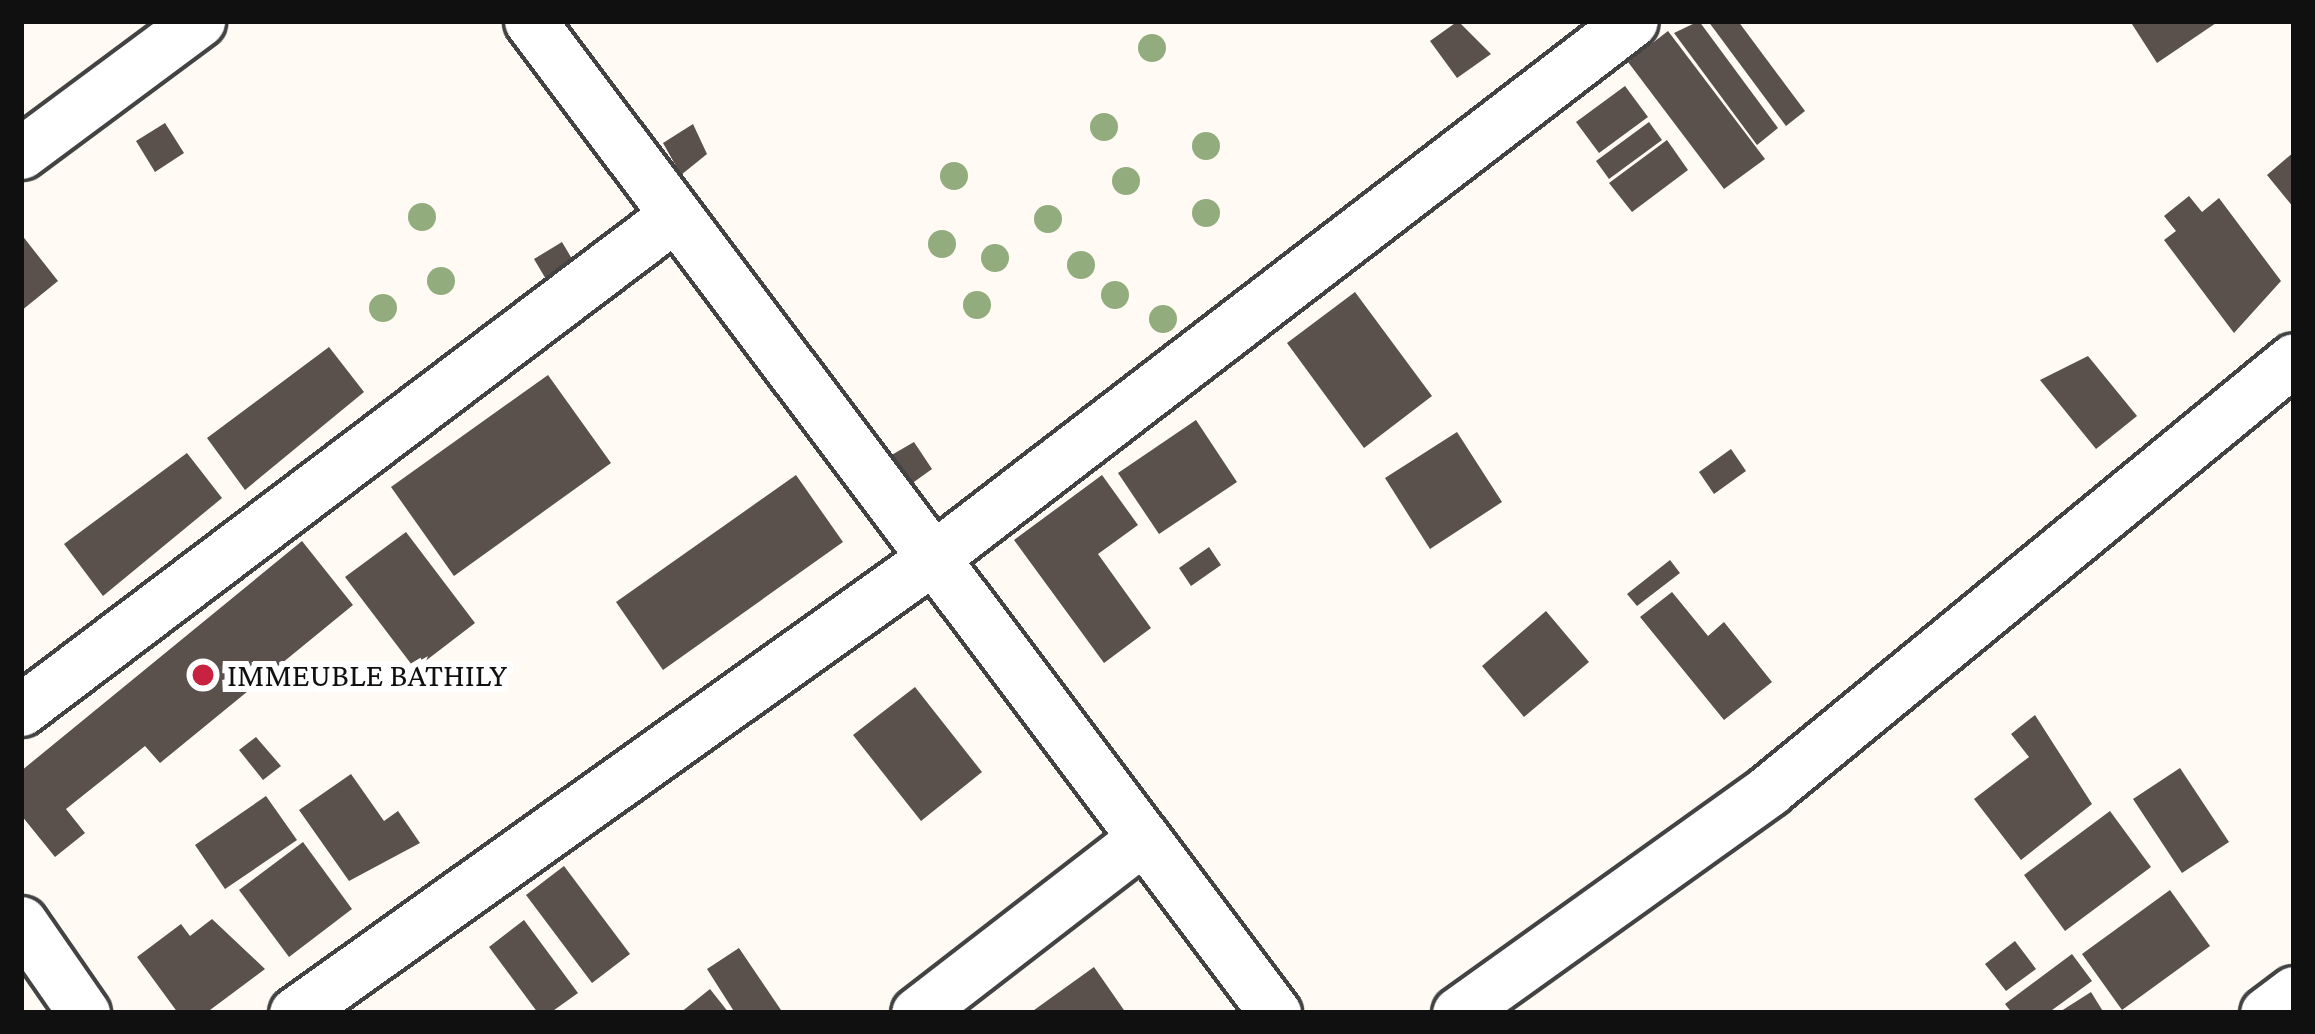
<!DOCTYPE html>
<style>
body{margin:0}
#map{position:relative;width:2315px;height:1034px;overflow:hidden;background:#fffbf4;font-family:"Crimson Pro",serif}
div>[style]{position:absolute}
.building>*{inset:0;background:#5a504c}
.roads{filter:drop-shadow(3px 0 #434343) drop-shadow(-3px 0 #434343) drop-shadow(0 3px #434343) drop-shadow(0 -3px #434343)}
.minor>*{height:51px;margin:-25.5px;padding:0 25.5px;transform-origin:25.5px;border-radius:25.5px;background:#fff}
.trees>*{width:28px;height:28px;margin:-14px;border-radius:50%;background:#92ac7e}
.dots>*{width:33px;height:33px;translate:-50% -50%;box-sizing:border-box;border:6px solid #fff;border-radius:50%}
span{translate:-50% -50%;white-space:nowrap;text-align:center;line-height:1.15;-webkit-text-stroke:12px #fff;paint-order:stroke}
.poi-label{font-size:33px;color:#101010}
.left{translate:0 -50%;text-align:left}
.frame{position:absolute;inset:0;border:24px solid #101010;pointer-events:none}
</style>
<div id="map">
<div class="building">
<i style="clip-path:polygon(1458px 21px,1491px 54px,1457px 78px,1430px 41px)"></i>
<i style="clip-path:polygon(1699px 21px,1778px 128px,1757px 145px,1674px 33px)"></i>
<i style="clip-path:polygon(1708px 21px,1738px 21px,1805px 111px,1786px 126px)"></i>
<i style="clip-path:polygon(2130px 21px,2219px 21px,2157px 63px)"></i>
<i style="clip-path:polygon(1668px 31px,1765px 159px,1724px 189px,1628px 62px)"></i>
<i style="clip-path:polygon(1625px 86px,1648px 117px,1599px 153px,1576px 122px)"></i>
<i style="clip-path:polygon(1649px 122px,1662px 140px,1609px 179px,1596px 161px)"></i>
<i style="clip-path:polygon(165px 123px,184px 153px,155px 172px,136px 141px)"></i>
<i style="clip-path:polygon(693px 124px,707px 154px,681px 175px,663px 143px)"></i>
<i style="clip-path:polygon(1667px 140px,1688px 170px,1632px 212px,1609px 183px)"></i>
<i style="clip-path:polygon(2294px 152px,2294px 208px,2267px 175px)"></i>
<i style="clip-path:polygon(2189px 196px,2202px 212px,2219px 198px,2281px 281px,2234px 333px,2164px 240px,2176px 231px,2164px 216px)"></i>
<i style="clip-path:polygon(21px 234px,58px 281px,21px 311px)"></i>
<i style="clip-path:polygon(562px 242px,578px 269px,550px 286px,534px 259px)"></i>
<i style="clip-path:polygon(1355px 292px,1432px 396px,1364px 448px,1287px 343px)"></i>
<i style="clip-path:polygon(329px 347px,364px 392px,245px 490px,207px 438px)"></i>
<i style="clip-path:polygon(2088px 356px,2137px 416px,2096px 449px,2040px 380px)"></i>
<i style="clip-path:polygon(548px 375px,611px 463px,454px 576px,391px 487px)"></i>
<i style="clip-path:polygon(1196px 420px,1237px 482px,1159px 534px,1118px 473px)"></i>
<i style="clip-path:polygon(1457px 432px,1502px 502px,1430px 549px,1385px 478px)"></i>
<i style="clip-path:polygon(914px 442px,932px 469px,907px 487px,883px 460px)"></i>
<i style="clip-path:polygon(1731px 449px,1746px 471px,1714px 494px,1699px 472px)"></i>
<i style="clip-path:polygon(187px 453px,222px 498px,103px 596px,64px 544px)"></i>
<i style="clip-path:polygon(796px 475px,843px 542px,663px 670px,616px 602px)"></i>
<i style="clip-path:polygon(1102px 475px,1138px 525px,1098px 554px,1151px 628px,1104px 663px,1014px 540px)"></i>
<i style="clip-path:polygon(406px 532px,475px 623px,415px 669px,345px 577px)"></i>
<i style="clip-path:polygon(302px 541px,353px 605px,160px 763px,145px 746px,66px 809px,85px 833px,55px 857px,21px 815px,21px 771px)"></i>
<i style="clip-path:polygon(1209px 547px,1221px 565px,1191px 586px,1179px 568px)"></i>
<i style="clip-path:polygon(1670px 560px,1680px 573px,1637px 606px,1627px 594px)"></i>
<i style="clip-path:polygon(1672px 592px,1708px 636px,1724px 622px,1772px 682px,1724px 720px,1640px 617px)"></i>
<i style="clip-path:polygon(1546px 611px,1589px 662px,1524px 717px,1482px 666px)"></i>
<i style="clip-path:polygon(915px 687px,982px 772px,921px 821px,853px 735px)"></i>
<i style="clip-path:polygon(2035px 715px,2092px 804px,2021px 860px,1974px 799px,2029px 757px,2011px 734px)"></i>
<i style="clip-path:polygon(256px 737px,281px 766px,263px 780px,239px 750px)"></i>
<i style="clip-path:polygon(2180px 768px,2229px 842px,2182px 873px,2133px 799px)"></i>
<i style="clip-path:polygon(351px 774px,384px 821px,398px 811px,420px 843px,349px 881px,299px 810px)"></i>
<i style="clip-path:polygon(266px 796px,297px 840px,225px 889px,195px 845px)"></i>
<i style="clip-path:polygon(2110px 811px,2151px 867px,2065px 931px,2024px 875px)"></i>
<i style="clip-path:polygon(303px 842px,352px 909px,289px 957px,239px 890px)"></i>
<i style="clip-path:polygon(564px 866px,630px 954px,592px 983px,526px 895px)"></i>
<i style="clip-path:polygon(2170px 890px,2210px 946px,2122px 1010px,2082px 954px)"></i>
<i style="clip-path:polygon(212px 919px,265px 969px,206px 1013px,178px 1013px,137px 957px,181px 924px,190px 936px)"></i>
<i style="clip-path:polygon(524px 920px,578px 993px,550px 1013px,538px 1013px,489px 947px)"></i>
<i style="clip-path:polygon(2015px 941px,2036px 969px,2006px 991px,1985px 964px)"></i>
<i style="clip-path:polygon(739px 948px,783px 1013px,735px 1013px,707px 969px)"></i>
<i style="clip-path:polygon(2072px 954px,2092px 981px,2048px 1013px,2012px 1013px,2005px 1004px)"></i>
<i style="clip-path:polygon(1094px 967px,1126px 1013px,1030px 1013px)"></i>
<i style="clip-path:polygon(710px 989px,729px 1013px,680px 1013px)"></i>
<i style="clip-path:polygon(2091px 992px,2104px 1013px,2058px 1013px)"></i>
</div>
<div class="roads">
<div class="minor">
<i style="left:530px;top:21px;width:1241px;rotate:53.09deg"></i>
<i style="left:21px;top:153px;width:222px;rotate:-36.6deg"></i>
<i style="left:21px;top:710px;width:819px;rotate:-37.11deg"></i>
<i style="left:21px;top:922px;width:111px;rotate:55.3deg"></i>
<i style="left:295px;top:1013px;width:779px;rotate:-35.49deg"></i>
<i style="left:929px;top:561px;width:886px;rotate:-37.53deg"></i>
<i style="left:917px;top:1013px;width:284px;rotate:-37.7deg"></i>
<i style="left:1458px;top:1013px;width:383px;rotate:-35.6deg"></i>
<i style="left:1769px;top:790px;width:679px;rotate:-39.38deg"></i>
<i style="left:2266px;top:1013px;width:35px;rotate:-37deg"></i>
</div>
</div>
<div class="trees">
<i style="left:1152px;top:48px"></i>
<i style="left:1104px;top:127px"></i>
<i style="left:1206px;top:146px"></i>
<i style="left:954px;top:176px"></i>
<i style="left:1126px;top:181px"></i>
<i style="left:1206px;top:213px"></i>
<i style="left:422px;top:217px"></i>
<i style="left:1048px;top:219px"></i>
<i style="left:942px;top:244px"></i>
<i style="left:995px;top:258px"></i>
<i style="left:1081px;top:265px"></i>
<i style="left:441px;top:281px"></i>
<i style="left:1115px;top:295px"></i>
<i style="left:977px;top:305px"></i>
<i style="left:383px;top:308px"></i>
<i style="left:1163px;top:319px"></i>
</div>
<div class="dots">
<i style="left:203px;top:675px;background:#c7223f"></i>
</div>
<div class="poi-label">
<span class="left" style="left:227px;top:675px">IMMEUBLE BATHILY</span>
</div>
<div class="frame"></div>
</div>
